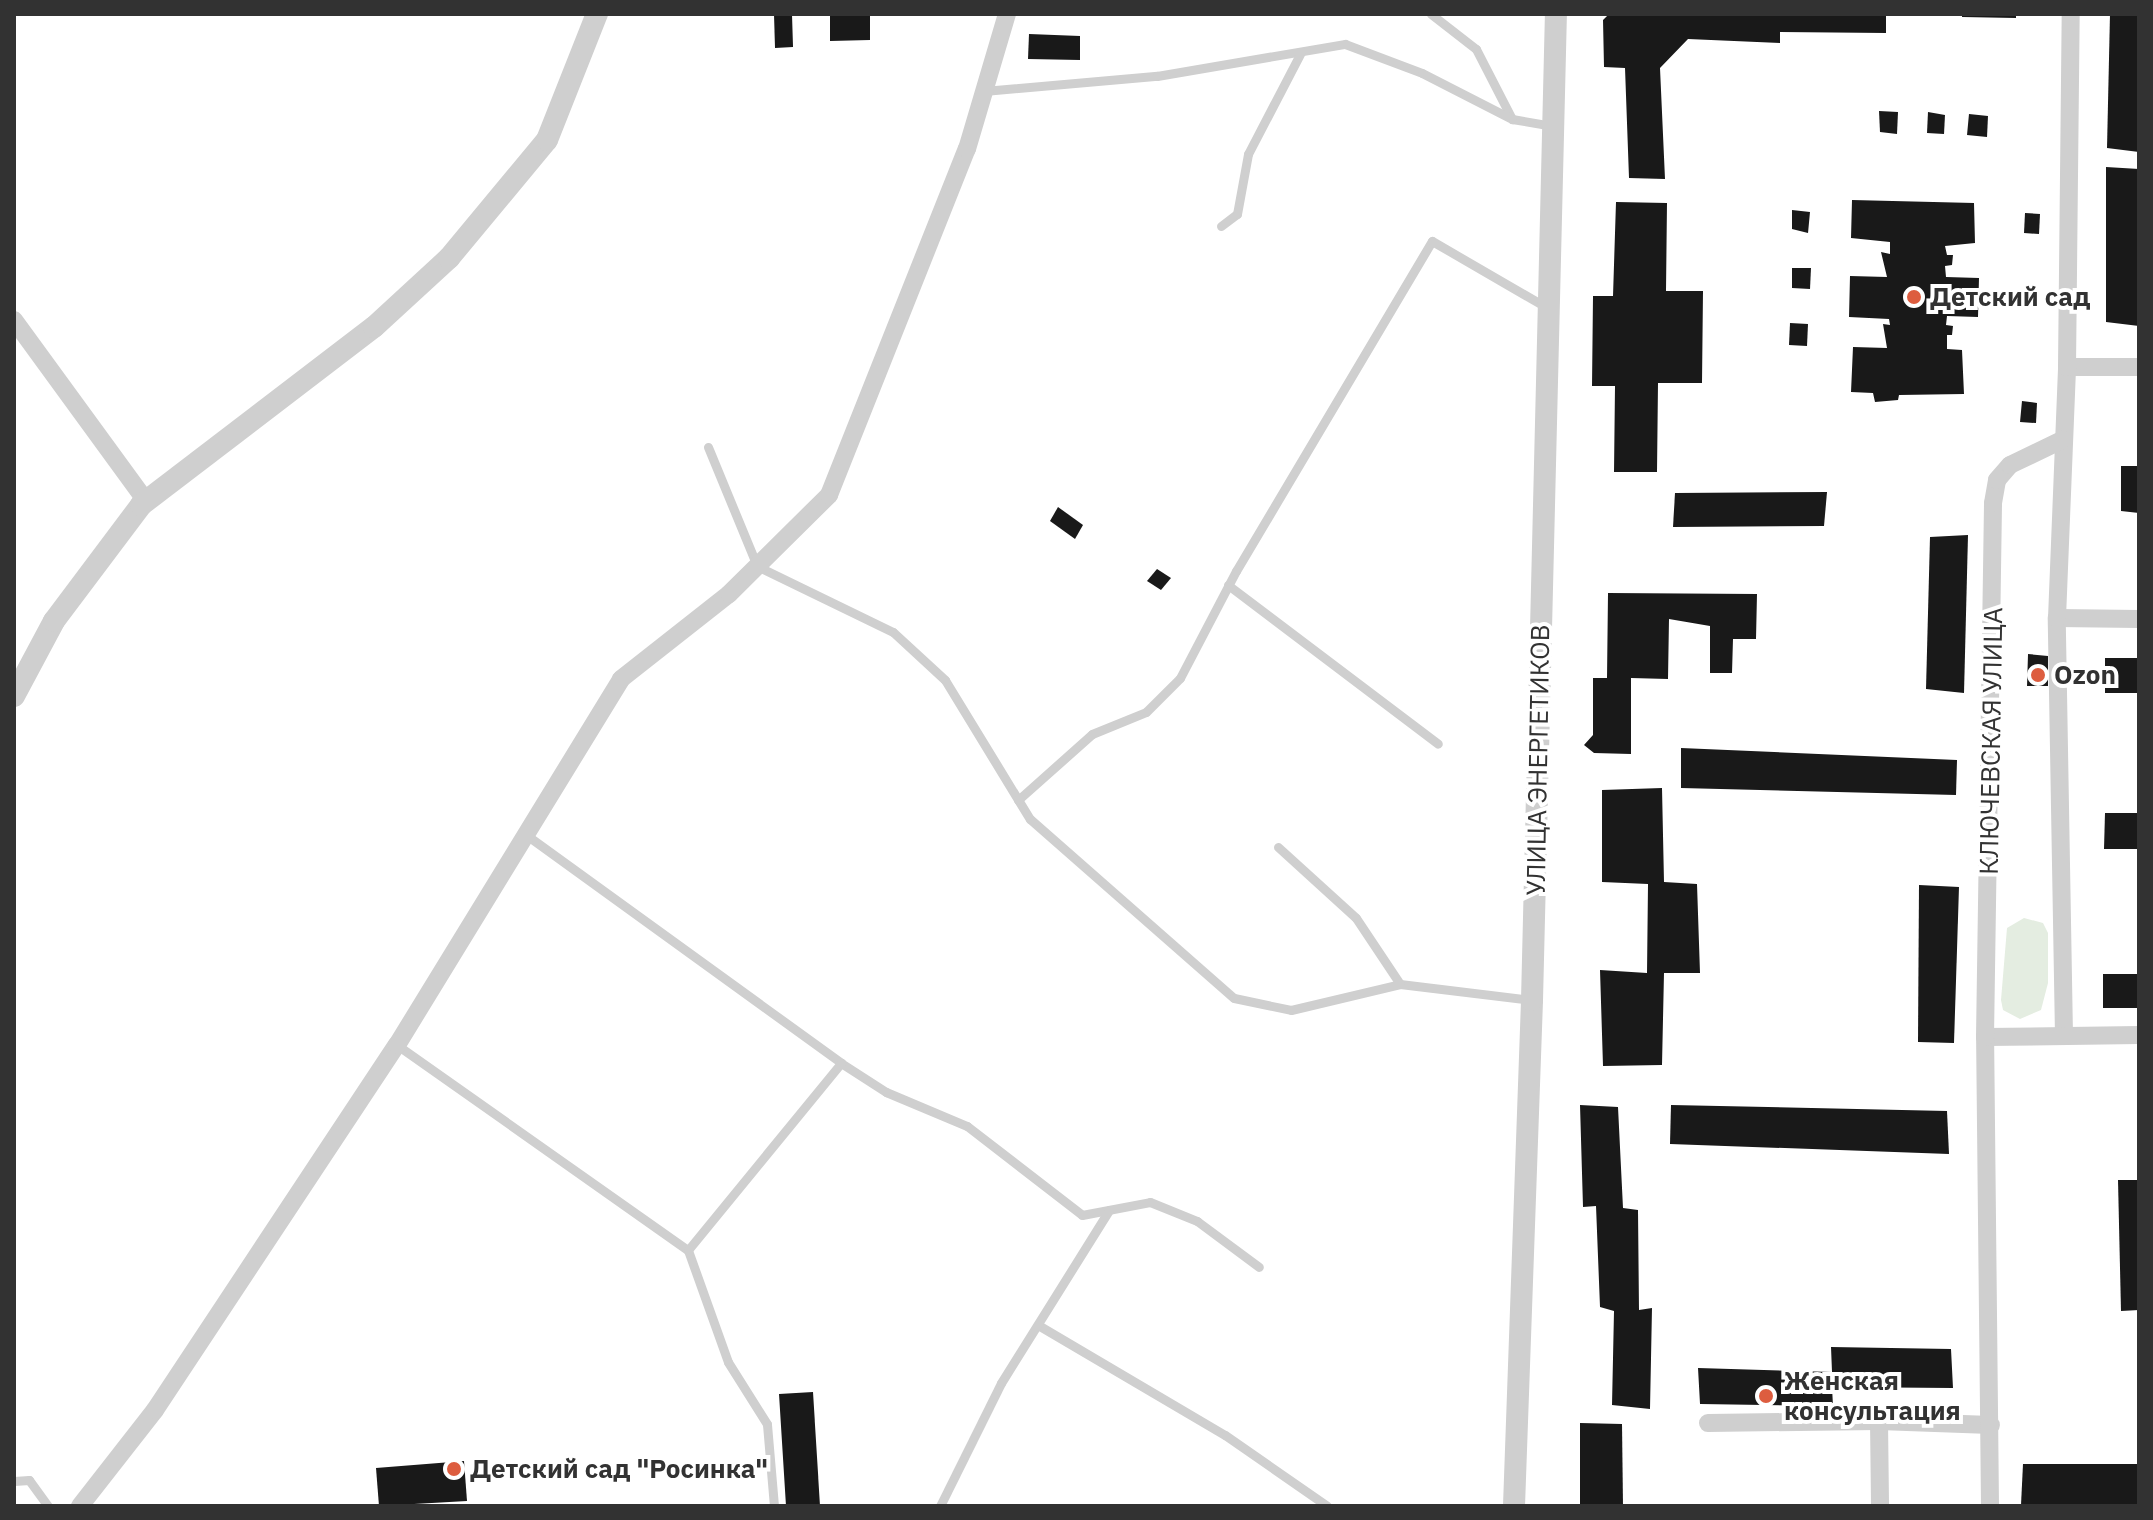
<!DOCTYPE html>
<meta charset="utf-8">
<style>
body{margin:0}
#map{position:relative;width:2153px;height:1520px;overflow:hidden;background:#fff;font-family:"IBM Plex Sans",sans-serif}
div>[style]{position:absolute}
.green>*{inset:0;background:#e4ede1}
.building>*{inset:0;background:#191919}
.service>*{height:9px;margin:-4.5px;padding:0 4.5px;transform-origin:4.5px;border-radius:4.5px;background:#cfcfcf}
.minor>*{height:18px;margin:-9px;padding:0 9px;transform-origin:9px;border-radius:9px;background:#cfcfcf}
.tertiary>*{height:22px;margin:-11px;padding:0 11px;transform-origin:11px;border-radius:11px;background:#cfcfcf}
.dots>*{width:22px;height:22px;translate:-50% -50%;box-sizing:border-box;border:4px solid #fff;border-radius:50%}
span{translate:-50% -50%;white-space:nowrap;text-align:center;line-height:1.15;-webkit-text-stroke:8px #fff;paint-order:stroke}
.poi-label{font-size:26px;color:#323232;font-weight:700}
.left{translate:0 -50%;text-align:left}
.street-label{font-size:26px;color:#323232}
.frame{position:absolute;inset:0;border:16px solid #323232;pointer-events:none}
</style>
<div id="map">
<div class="green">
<i style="clip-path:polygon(2024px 918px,2043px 923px,2048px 933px,2048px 983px,2041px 1010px,2020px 1019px,2003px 1010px,2001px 1000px,2007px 928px)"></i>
</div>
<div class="building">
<i style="clip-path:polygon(774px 14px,792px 14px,793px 47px,775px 48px)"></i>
<i style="clip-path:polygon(830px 14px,870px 14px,870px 40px,830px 41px)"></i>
<i style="clip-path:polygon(1609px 14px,1886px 14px,1886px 33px,1780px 32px,1780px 43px,1688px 39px,1660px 68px,1665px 179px,1629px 178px,1625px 68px,1604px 67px,1603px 20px)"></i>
<i style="clip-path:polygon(1962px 14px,2016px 14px,2016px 18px,1962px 17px)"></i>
<i style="clip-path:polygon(2110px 14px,2139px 14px,2139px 152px,2107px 148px)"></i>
<i style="clip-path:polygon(1029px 34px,1080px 36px,1080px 60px,1028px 59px)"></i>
<i style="clip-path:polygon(1879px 111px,1898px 112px,1897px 134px,1880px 132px)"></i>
<i style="clip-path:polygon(1928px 112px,1945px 115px,1944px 134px,1927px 133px)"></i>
<i style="clip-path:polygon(1969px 114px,1988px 116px,1987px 137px,1967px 135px)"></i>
<i style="clip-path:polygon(2106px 167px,2139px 169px,2139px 326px,2106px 322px)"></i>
<i style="clip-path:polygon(1852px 200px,1974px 203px,1975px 243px,1945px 246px,1947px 255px,1953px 255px,1952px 265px,1945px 266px,1946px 277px,1979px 278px,1978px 317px,1947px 316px,1946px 325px,1953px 326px,1952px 335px,1947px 335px,1947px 349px,1962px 350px,1964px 394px,1899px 395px,1898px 400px,1875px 402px,1873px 393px,1851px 392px,1853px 347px,1887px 348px,1883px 324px,1890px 325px,1889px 319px,1849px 317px,1850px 276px,1887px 277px,1881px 252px,1890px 254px,1890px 242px,1851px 238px)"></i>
<i style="clip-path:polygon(1616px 202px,1667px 203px,1666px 291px,1703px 291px,1702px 383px,1658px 383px,1657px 472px,1614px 472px,1615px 386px,1592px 386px,1593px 296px,1613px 296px)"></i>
<i style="clip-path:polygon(1792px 210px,1810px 212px,1808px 233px,1792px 229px)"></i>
<i style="clip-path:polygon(2025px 213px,2040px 214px,2039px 234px,2024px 233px)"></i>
<i style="clip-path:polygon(1792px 268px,1811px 268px,1810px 289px,1792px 288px)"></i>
<i style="clip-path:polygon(1790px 323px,1808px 324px,1807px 346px,1789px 345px)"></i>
<i style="clip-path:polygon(2022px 401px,2037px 403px,2036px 423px,2020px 422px)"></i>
<i style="clip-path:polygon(2121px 466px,2139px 466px,2139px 513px,2121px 511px)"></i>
<i style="clip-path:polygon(1827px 492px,1824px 526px,1673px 527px,1675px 493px)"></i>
<i style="clip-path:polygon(1058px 507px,1083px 525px,1075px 539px,1050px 521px)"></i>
<i style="clip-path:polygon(1968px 535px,1964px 693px,1926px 689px,1930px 537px)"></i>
<i style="clip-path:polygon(1157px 569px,1171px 578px,1161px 590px,1147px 581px)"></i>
<i style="clip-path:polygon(1608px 593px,1757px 594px,1756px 639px,1733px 639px,1732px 673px,1710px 673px,1710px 626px,1669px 619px,1668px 679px,1631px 678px,1631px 754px,1594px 753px,1584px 745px,1593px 735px,1593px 678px,1607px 678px)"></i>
<i style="clip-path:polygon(2028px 654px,2048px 656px,2048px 686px,2027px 686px)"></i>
<i style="clip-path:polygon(2105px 658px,2139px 658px,2139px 693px,2105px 693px)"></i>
<i style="clip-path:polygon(1681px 748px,1957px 760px,1956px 795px,1681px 788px)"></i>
<i style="clip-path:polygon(1662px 788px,1664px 882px,1697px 884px,1700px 973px,1664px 973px,1662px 1065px,1603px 1066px,1600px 970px,1647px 973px,1648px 884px,1602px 882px,1602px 790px)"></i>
<i style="clip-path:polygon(2105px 813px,2139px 813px,2139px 849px,2104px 849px)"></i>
<i style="clip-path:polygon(1919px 885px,1959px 887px,1954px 1043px,1918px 1042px)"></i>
<i style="clip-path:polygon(2103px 974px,2139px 974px,2139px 1008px,2103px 1008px)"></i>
<i style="clip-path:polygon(1580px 1105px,1618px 1107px,1623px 1208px,1638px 1210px,1639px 1310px,1652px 1308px,1650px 1409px,1612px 1405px,1614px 1311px,1600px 1307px,1596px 1206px,1583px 1207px)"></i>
<i style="clip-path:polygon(1671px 1105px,1947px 1111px,1949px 1154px,1670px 1144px)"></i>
<i style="clip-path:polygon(2118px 1180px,2139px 1180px,2139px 1310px,2121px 1311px)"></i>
<i style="clip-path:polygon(1831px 1347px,1951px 1349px,1953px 1388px,1832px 1387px,1833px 1406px,1700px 1404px,1698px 1368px,1832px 1372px)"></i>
<i style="clip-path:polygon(813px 1392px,820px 1506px,786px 1506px,779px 1394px)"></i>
<i style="clip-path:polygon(1580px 1423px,1622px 1424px,1623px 1506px,1580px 1506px)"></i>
<i style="clip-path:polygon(464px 1461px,467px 1501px,379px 1506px,376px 1468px)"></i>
<i style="clip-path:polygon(2023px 1464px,2139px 1464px,2139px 1506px,2021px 1505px)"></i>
</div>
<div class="service">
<i style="left:1431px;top:14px;width:57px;rotate:37.9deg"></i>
<i style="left:1476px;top:49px;width:79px;rotate:62.8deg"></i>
<i style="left:1512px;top:119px;width:42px;rotate:9.7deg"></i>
<i style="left:984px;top:91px;width:174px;rotate:-5deg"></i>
<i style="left:1157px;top:76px;width:191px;rotate:-9.7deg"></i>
<i style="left:1345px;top:44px;width:82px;rotate:20.6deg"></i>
<i style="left:1422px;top:73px;width:101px;rotate:27.1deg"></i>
<i style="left:1221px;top:226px;width:20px;rotate:-37deg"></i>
<i style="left:1237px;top:214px;width:61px;rotate:-79.6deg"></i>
<i style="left:1248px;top:154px;width:115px;rotate:-62.5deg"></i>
<i style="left:708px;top:447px;width:129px;rotate:67.6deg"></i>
<i style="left:757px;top:566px;width:151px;rotate:25.9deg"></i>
<i style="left:893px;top:632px;width:71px;rotate:42.7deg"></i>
<i style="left:945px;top:680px;width:163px;rotate:58.6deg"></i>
<i style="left:1030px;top:819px;width:271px;rotate:41.3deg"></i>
<i style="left:1234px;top:998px;width:58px;rotate:11.9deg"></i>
<i style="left:1291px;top:1010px;width:112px;rotate:-13.4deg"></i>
<i style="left:1400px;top:984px;width:133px;rotate:6.9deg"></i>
<i style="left:1228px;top:585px;width:263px;rotate:37.1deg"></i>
<i style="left:1018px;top:800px;width:99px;rotate:-41.7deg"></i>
<i style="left:1092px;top:734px;width:58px;rotate:-22.2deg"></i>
<i style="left:1146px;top:712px;width:48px;rotate:-45deg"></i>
<i style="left:1180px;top:678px;width:121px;rotate:-62.4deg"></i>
<i style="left:1236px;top:571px;width:384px;rotate:-59.3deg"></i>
<i style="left:1432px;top:241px;width:132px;rotate:30.1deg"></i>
<i style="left:525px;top:834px;width:390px;rotate:35.9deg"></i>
<i style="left:841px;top:1063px;width:54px;rotate:32.8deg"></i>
<i style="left:886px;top:1092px;width:88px;rotate:22.8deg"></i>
<i style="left:967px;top:1126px;width:145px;rotate:37.7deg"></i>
<i style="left:1082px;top:1215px;width:69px;rotate:-10.8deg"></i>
<i style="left:1150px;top:1202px;width:51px;rotate:22deg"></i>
<i style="left:1197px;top:1221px;width:77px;rotate:36.6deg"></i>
<i style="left:1278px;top:847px;width:105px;rotate:42.3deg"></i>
<i style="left:1356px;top:918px;width:79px;rotate:56.3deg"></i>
<i style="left:397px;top:1045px;width:356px;rotate:35.2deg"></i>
<i style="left:1038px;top:1325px;width:217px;rotate:30.5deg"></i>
<i style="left:1225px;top:1435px;width:124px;rotate:34.8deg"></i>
<i style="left:14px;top:1481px;width:15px;rotate:-4deg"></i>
<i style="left:29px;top:1480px;width:32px;rotate:54deg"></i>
<i style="left:774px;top:1506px;width:82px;rotate:-94.9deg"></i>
<i style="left:767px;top:1424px;width:73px;rotate:-122.2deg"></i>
<i style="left:728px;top:1362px;width:119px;rotate:-109.7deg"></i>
<i style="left:688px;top:1250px;width:242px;rotate:-50.7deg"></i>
<i style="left:940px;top:1506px;width:137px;rotate:-63.6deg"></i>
<i style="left:1001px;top:1383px;width:204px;rotate:-58deg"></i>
</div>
<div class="minor">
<i style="left:14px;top:320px;width:224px;rotate:53.9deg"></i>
<i style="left:2067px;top:367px;width:72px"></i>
<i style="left:2057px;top:618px;width:82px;rotate:0.7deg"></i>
<i style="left:2064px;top:1036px;width:418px;rotate:-91deg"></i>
<i style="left:2057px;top:618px;width:251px;rotate:-87.7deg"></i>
<i style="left:2067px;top:367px;width:353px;rotate:-89.4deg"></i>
<i style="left:1985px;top:1037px;width:154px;rotate:-0.7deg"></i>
<i style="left:1879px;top:1421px;width:112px;rotate:2deg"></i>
<i style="left:1708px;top:1423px;width:171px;rotate:-0.7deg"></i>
<i style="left:1879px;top:1421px;width:85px;rotate:89.3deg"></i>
<i style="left:80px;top:1506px;width:122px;rotate:-52deg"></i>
<i style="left:155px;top:1410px;width:438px;rotate:-56.5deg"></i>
<i style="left:397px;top:1045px;width:429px;rotate:-58.5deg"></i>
<i style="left:621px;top:679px;width:137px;rotate:-38.2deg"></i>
<i style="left:729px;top:594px;width:141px;rotate:-44.7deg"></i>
<i style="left:829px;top:495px;width:373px;rotate:-68.3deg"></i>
<i style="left:967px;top:149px;width:141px;rotate:-73.5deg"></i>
<i style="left:1990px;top:1506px;width:469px;rotate:-90.6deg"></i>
<i style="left:1985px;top:1037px;width:534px;rotate:-89.14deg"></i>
<i style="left:1993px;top:503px;width:23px;rotate:-80deg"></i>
<i style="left:1997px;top:480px;width:20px;rotate:-49deg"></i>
<i style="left:2010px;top:465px;width:58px;rotate:-25.7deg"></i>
</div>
<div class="tertiary">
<i style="left:14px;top:696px;width:85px;rotate:-61.9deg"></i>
<i style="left:54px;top:621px;width:145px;rotate:-53.1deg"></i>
<i style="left:141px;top:505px;width:293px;rotate:-37.4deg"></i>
<i style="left:374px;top:327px;width:102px;rotate:-42.6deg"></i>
<i style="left:449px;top:258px;width:153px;rotate:-50.3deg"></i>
<i style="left:547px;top:140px;width:136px;rotate:-68.4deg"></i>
<i style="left:1514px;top:1506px;width:506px;rotate:-87.96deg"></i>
<i style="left:1532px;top:1000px;width:986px;rotate:-88.61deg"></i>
</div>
<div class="dots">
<i style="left:1914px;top:297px;background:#dd5d3f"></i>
<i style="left:2038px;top:675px;background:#dd5d3f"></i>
<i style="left:1766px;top:1396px;background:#dd5d3f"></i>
<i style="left:454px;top:1469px;background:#dd5d3f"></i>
</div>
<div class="poi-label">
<span class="left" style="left:1930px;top:297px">Детский сад</span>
<span class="left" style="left:2054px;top:675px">Ozon</span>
<span class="left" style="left:1784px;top:1396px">Женская<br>консультация</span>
<span class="left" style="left:470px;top:1469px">Детский сад "Росинка"</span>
</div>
<div class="street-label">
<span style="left:1991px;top:741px;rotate:-89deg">КЛЮЧЕВСКАЯ УЛИЦА</span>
<span style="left:1538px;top:760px;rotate:-89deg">УЛИЦА ЭНЕРГЕТИКОВ</span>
</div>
<div class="frame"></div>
</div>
